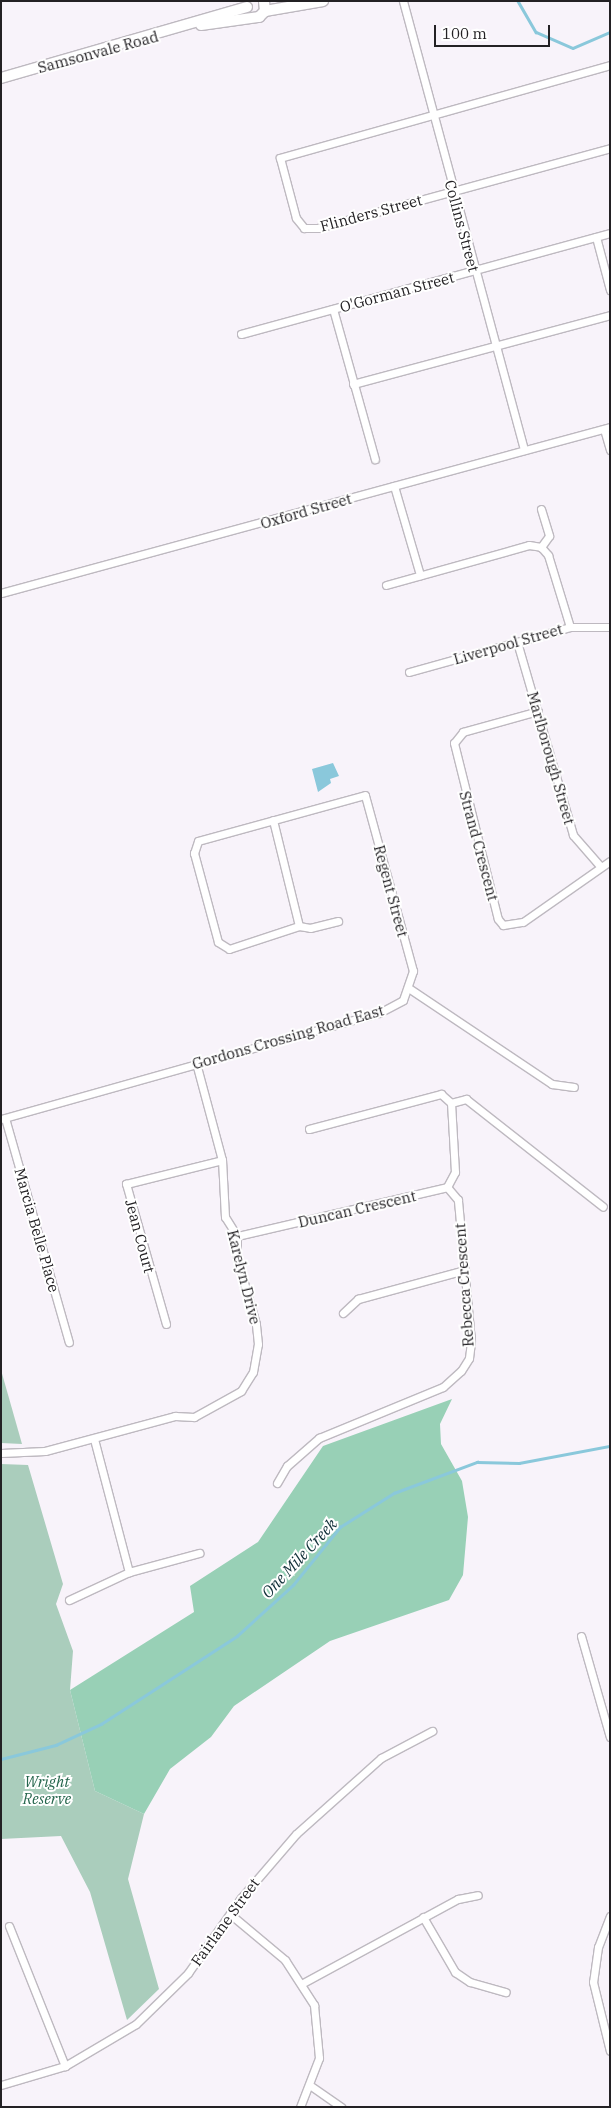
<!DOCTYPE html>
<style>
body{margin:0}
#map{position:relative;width:611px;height:2108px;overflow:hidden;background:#f8f3fa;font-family:"IBM Plex Serif",serif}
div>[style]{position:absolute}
.green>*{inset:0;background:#aacdbc}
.forest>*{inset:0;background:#98d0b6}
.water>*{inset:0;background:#8ac8db}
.stream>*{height:2.5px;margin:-1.25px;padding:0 1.25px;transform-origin:1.25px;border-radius:1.25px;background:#8ac8db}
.roads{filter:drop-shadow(1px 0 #beb9c0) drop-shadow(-1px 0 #beb9c0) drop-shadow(0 1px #beb9c0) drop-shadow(0 -1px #beb9c0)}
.minor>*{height:7px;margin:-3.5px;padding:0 3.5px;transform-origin:3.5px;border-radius:3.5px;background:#fff}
.secondary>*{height:10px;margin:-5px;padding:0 5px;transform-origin:5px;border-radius:5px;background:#fff}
span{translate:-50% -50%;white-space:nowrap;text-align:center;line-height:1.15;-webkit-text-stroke:4px #fff;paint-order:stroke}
.street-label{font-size:15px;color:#232124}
.park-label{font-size:15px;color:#24654c;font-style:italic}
.water-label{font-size:16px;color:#102f38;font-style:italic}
.frame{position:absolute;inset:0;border:2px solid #232124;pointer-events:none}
.scale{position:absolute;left:434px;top:25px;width:116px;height:22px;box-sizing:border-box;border:2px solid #232124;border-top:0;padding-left:6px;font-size:15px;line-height:18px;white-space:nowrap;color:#232124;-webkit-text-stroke:4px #fff;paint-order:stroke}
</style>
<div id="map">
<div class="green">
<i style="clip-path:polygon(1px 1370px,22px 1444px,1px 1443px)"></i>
<i style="clip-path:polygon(1px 1464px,28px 1465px,63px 1584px,56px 1604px,73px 1651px,70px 1690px,95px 1791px,144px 1814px,128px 1879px,159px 1989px,127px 2020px,90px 1892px,61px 1836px,1px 1839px)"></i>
</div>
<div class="forest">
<i style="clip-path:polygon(452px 1399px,440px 1424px,441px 1444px,462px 1481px,468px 1517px,463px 1575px,449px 1600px,330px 1641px,234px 1706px,211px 1737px,170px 1769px,144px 1814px,95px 1791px,70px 1690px,194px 1612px,190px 1586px,258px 1542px,323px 1446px)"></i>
</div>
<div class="water">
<i style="clip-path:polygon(333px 763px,339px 776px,330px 779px,331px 783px,318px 792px,312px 769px)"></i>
</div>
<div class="stream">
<i style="left:518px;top:1px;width:36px;rotate:60deg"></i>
<i style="left:536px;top:32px;width:40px;rotate:23.4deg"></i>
<i style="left:573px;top:48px;width:40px;rotate:-23.4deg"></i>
<i style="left:1px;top:1759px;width:57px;rotate:-14.3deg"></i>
<i style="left:56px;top:1745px;width:50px;rotate:-25deg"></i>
<i style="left:101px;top:1724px;width:162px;rotate:-32.9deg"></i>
<i style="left:237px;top:1636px;width:76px;rotate:-42.3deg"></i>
<i style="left:293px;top:1585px;width:75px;rotate:-51deg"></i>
<i style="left:340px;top:1527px;width:64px;rotate:-32.2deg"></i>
<i style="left:394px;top:1493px;width:89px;rotate:-20.5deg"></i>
<i style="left:477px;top:1462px;width:42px;rotate:1.4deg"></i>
<i style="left:519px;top:1463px;width:93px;rotate:-10.6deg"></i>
</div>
<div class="roads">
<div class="minor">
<i style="left:403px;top:1px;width:465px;rotate:74.9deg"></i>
<i style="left:610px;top:65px;width:343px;rotate:164.3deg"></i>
<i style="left:280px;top:158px;width:62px;rotate:75.1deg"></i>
<i style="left:296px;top:218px;width:13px;rotate:51deg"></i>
<i style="left:304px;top:228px;width:14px"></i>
<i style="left:318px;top:228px;width:303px;rotate:-15.3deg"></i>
<i style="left:596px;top:237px;width:55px;rotate:75.2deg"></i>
<i style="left:333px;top:309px;width:156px;rotate:74.4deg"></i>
<i style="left:241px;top:334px;width:383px;rotate:-15.3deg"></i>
<i style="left:353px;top:384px;width:266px;rotate:-15deg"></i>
<i style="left:604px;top:429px;width:22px;rotate:74deg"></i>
<i style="left:394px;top:486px;width:93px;rotate:73.7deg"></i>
<i style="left:541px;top:509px;width:28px;rotate:73deg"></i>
<i style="left:549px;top:536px;width:14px;rotate:126deg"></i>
<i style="left:386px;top:585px;width:148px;rotate:-15.6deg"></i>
<i style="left:529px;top:545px;width:12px;rotate:9deg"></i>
<i style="left:541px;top:547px;width:11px;rotate:49deg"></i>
<i style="left:548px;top:555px;width:75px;rotate:73deg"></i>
<i style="left:1px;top:593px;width:631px;rotate:-15.25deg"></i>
<i style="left:517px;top:642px;width:201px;rotate:73.8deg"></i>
<i style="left:573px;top:835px;width:41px;rotate:48.9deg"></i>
<i style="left:409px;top:672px;width:167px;rotate:-15.6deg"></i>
<i style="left:570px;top:627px;width:40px"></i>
<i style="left:538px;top:711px;width:78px;rotate:164.4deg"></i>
<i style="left:463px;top:732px;width:14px;rotate:129deg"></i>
<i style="left:454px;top:743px;width:181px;rotate:76deg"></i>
<i style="left:498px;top:919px;width:8px;rotate:50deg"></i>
<i style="left:503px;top:925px;width:20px;rotate:-9deg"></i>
<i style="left:523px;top:922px;width:106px;rotate:-35deg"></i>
<i style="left:299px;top:926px;width:11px;rotate:10deg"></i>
<i style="left:310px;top:928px;width:29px;rotate:-14deg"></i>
<i style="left:410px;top:989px;width:171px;rotate:33.8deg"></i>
<i style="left:552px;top:1084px;width:22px;rotate:8deg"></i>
<i style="left:451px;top:1103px;width:16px;rotate:-15deg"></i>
<i style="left:466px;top:1099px;width:174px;rotate:38.2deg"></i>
<i style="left:5px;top:1118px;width:233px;rotate:74.1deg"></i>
<i style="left:1px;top:1119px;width:393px;rotate:-15.7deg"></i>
<i style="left:379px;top:1013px;width:27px;rotate:-28deg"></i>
<i style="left:403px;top:1000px;width:31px;rotate:-71deg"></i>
<i style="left:413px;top:971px;width:182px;rotate:-105.3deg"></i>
<i style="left:365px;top:795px;width:173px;rotate:164.6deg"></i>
<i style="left:198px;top:841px;width:13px;rotate:108deg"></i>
<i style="left:194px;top:853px;width:92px;rotate:74.9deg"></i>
<i style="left:218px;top:942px;width:13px;rotate:32deg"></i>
<i style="left:229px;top:949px;width:74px;rotate:-18.2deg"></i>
<i style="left:299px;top:926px;width:109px;rotate:-103.8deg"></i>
<i style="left:309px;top:1129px;width:137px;rotate:-14.9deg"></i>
<i style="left:441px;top:1094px;width:13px;rotate:42deg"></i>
<i style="left:237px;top:1236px;width:216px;rotate:-13.1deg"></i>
<i style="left:343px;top:1313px;width:21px;rotate:-43deg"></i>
<i style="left:358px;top:1299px;width:111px;rotate:-15.2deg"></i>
<i style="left:166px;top:1324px;width:146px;rotate:-105.9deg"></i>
<i style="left:126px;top:1184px;width:99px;rotate:-14deg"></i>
<i style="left:94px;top:1439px;width:138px;rotate:75.3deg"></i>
<i style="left:1px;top:1453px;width:44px;rotate:-2.6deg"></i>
<i style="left:45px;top:1451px;width:135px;rotate:-15.1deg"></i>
<i style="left:175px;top:1416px;width:19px;rotate:3deg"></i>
<i style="left:194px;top:1417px;width:54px;rotate:-29deg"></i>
<i style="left:241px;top:1391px;width:22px;rotate:-58deg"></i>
<i style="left:253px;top:1372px;width:28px;rotate:-80deg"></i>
<i style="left:258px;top:1344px;width:20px;rotate:-96deg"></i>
<i style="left:256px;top:1324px;width:69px;rotate:-106.1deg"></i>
<i style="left:237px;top:1258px;width:22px;rotate:-90deg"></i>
<i style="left:237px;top:1236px;width:22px;rotate:-122deg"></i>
<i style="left:225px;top:1217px;width:57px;rotate:-93deg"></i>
<i style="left:222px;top:1160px;width:100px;rotate:-105deg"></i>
<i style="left:277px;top:1483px;width:20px;rotate:-60deg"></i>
<i style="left:287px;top:1466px;width:43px;rotate:-41.2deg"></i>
<i style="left:319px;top:1438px;width:134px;rotate:-22.4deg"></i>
<i style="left:443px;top:1387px;width:24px;rotate:-42deg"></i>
<i style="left:461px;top:1371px;width:15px;rotate:-58deg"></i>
<i style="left:469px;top:1358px;width:17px;rotate:-83deg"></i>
<i style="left:471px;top:1341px;width:142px;rotate:-95.3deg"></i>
<i style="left:458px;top:1200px;width:17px;rotate:-130deg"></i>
<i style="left:447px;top:1187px;width:17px;rotate:-62deg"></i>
<i style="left:455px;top:1172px;width:69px;rotate:-93.3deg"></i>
<i style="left:69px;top:1600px;width:66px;rotate:-25deg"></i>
<i style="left:129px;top:1572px;width:73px;rotate:-15.2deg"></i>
<i style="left:581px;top:1636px;width:105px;rotate:74deg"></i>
<i style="left:230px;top:1914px;width:72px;rotate:39.9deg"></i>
<i style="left:285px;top:1960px;width:54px;rotate:57.2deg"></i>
<i style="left:314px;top:2005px;width:53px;rotate:84.6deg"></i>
<i style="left:319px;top:2058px;width:53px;rotate:111.2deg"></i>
<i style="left:610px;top:1916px;width:33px;rotate:111deg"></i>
<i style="left:598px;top:1947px;width:35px;rotate:98deg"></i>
<i style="left:593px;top:1982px;width:71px;rotate:76.2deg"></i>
<i style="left:423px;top:1917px;width:64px;rotate:59.8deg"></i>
<i style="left:455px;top:1972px;width:18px;rotate:34deg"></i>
<i style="left:470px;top:1982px;width:37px;rotate:16deg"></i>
<i style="left:9px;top:1926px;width:151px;rotate:68.2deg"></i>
<i style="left:303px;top:1983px;width:176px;rotate:-28.5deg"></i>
<i style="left:458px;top:1899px;width:20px;rotate:-11deg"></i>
<i style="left:1px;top:2085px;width:67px;rotate:-16.5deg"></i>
<i style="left:65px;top:2066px;width:82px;rotate:-30.6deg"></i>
<i style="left:136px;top:2024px;width:73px;rotate:-44.4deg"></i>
<i style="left:188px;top:1973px;width:92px;rotate:-54.8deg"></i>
<i style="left:241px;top:1898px;width:84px;rotate:-49.3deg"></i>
<i style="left:296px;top:1834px;width:114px;rotate:-41.8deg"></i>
<i style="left:381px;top:1758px;width:58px;rotate:-27.9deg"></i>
<i style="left:311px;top:2086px;width:37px;rotate:35deg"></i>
</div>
<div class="secondary">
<i style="left:265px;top:11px;width:59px;rotate:-9.8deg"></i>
<i style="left:201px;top:25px;width:59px;rotate:-7.9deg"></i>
<i style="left:259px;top:17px;width:8px;rotate:-45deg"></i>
<i style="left:265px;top:11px;width:10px;rotate:-96deg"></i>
<i style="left:1px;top:78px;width:256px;rotate:-16.1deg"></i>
</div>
</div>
<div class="street-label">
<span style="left:98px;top:52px;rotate:-15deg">Samsonvale Road</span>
<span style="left:371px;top:213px;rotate:-15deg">Flinders Street</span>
<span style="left:462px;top:226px;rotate:75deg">Collins Street</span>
<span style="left:397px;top:292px;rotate:-15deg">O'Gorman Street</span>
<span style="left:306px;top:511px;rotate:-16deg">Oxford Street</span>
<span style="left:508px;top:644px;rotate:-16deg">Liverpool Street</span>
<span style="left:551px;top:758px;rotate:74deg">Marlborough Street</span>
<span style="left:479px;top:846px;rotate:75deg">Strand Crescent</span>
<span style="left:391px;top:891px;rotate:75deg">Regent Street</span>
<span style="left:288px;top:1037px;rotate:-16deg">Gordons Crossing Road East</span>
<span style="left:357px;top:1209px;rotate:-13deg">Duncan Crescent</span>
<span style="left:37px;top:1230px;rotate:74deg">Marcia Belle Place</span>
<span style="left:140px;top:1236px;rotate:75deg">Jean Court</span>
<span style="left:244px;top:1277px;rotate:76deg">Karelyn Drive</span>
<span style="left:464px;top:1285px;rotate:-94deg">Rebecca Crescent</span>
<span style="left:225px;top:1922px;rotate:-54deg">Fairlane Street</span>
</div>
<div class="park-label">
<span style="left:47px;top:1790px">Wright<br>Reserve</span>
</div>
<div class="water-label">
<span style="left:299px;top:1558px;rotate:-47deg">One Mile Creek</span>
</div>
<div class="frame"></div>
<div class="scale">100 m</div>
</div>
